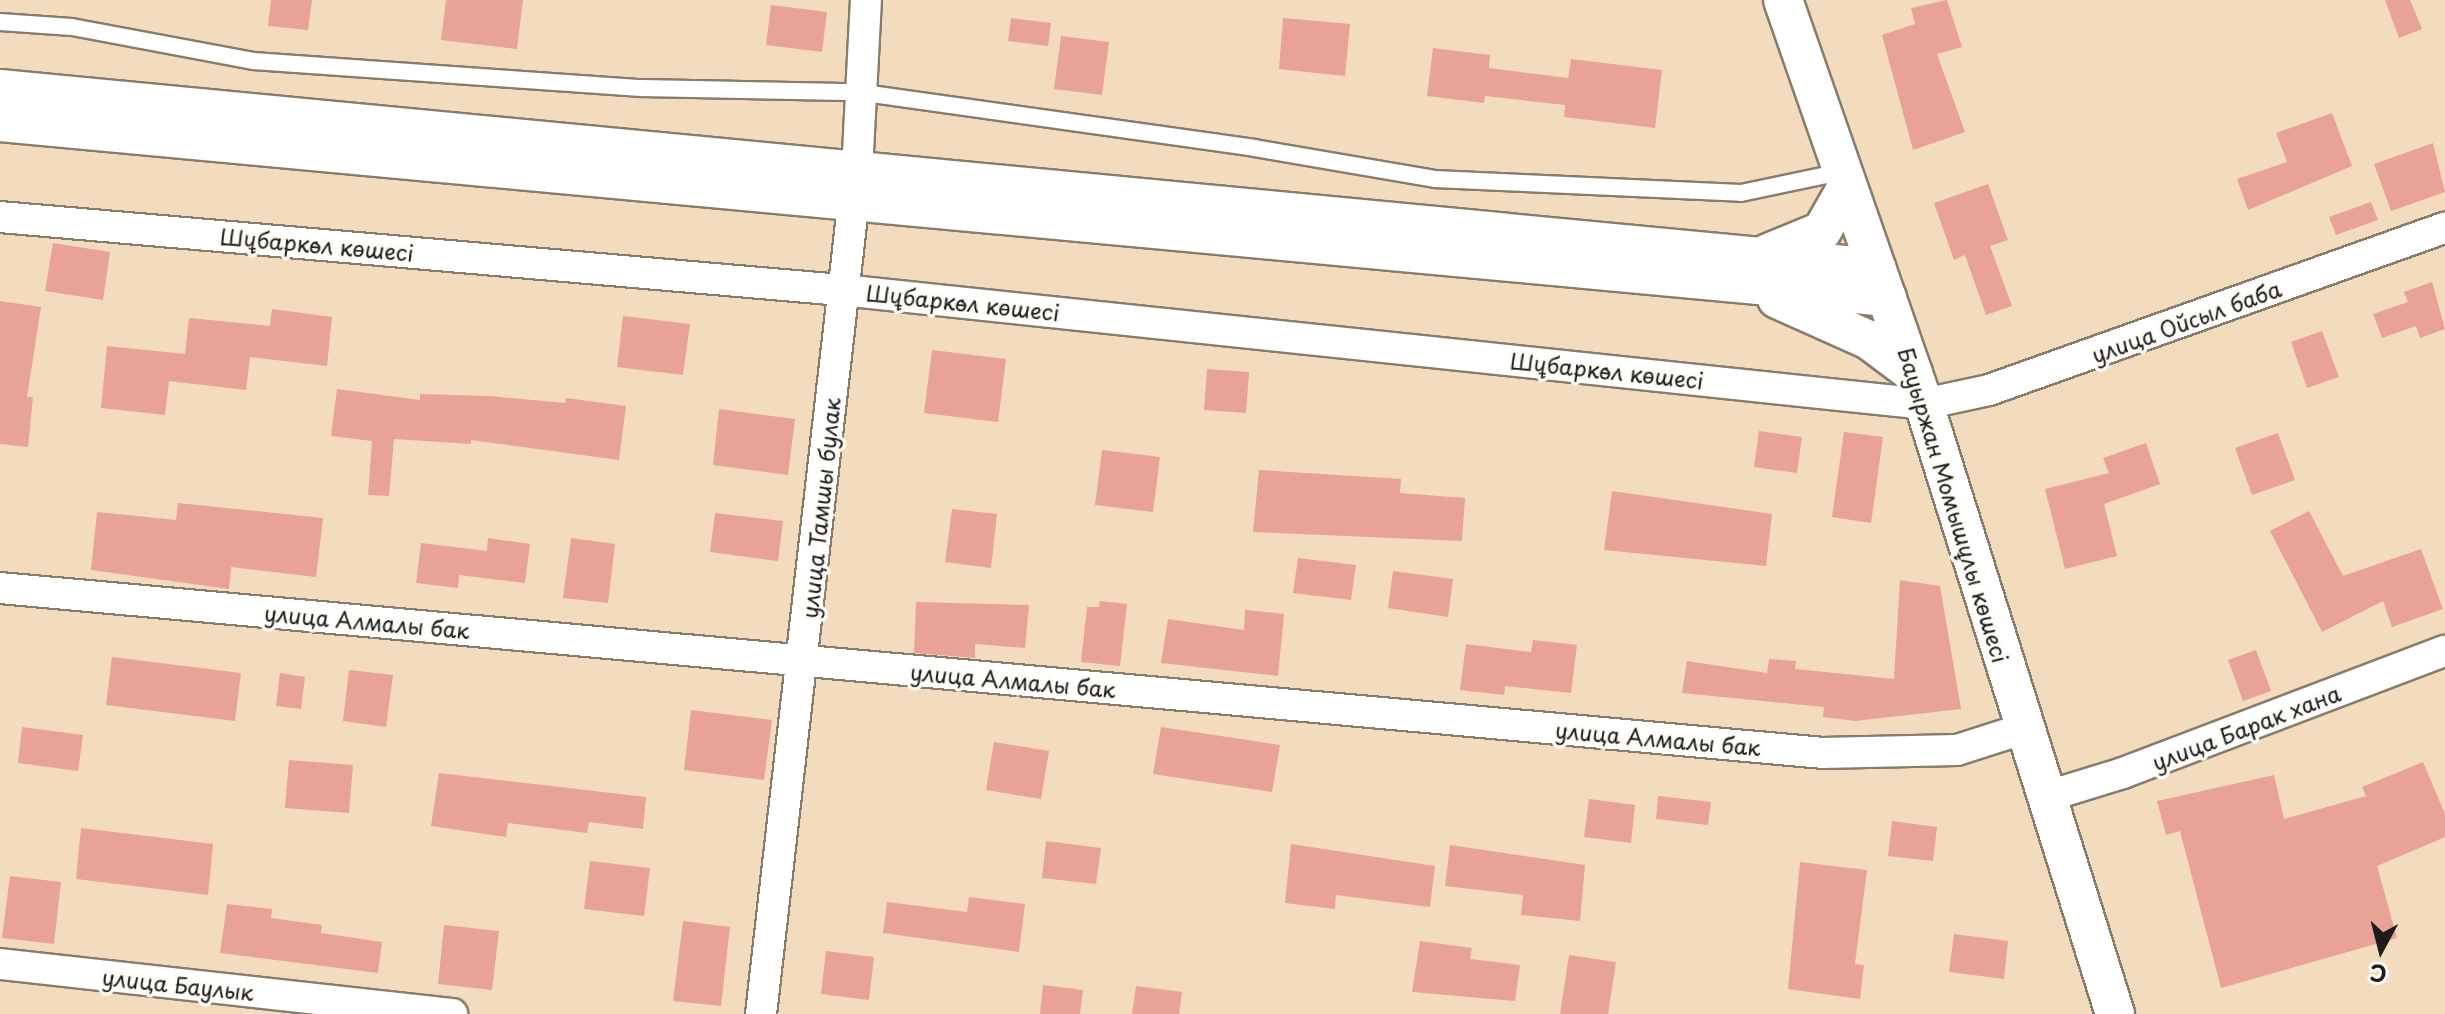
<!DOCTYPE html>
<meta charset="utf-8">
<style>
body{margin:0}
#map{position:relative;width:2445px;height:1014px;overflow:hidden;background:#f3dcbd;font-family:"Playpen Sans",sans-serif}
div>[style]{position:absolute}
.building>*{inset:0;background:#e9a296}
.roads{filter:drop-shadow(2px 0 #887c6c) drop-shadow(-2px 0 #887c6c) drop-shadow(0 2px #887c6c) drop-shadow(0 -2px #887c6c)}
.service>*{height:16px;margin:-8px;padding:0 8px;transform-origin:8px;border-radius:8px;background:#fff}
.minor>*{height:30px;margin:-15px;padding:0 15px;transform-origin:15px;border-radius:15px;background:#fff}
.tertiary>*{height:38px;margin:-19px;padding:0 19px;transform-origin:19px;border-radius:19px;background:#fff}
span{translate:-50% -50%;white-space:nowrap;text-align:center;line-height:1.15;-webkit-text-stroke:7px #fdfcf7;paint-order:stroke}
.street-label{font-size:22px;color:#1c1c1c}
.north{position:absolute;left:2341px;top:910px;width:80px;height:80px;-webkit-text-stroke:6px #fdfcf7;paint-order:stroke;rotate:187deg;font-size:22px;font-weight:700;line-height:32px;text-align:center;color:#1c1c1c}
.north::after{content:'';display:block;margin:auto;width:28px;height:36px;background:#1c1c1c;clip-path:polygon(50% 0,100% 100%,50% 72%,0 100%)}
</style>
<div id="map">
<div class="building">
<i style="clip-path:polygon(271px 0,312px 0,308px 30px,268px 26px)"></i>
<i style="clip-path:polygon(446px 0,523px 0,517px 49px,441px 40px)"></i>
<i style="clip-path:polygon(1947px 0,1962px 47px,1937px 54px,1965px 132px,1913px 150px,1882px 35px,1915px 24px,1911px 8px)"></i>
<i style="clip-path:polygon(2385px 0,2410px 0,2422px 29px,2399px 38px)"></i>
<i style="clip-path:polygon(771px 5px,827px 12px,822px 52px,766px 45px)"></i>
<i style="clip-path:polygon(1011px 18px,1051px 23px,1048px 46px,1008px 41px)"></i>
<i style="clip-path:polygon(1283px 18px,1350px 24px,1345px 76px,1279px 69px)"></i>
<i style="clip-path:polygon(1061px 36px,1109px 42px,1102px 95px,1054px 89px)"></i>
<i style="clip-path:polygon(1433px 48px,1490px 55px,1489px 68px,1568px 78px,1571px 59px,1662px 70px,1655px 128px,1564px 117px,1565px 105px,1485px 96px,1484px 103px,1427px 96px)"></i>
<i style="clip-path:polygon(2332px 113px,2352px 166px,2248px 210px,2237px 179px,2287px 162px,2276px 133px)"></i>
<i style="clip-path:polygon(2433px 143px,2445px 192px,2391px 211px,2374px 164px)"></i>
<i style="clip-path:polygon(1988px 184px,2008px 240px,1990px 246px,2012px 306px,1986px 315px,1965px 255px,1954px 260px,1934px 203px)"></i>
<i style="clip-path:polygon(2371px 202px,2378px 220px,2336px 235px,2329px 217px)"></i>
<i style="clip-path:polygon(53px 243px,110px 252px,103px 300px,45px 291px)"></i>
<i style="clip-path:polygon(2432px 282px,2445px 329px,2420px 338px,2416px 326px,2382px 338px,2373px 314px,2408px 302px,2404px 292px)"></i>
<i style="clip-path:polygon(0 301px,41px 307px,27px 397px,33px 397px,28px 447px,0 444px)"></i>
<i style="clip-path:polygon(272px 309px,332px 317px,327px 366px,250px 357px,246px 390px,169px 381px,165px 415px,101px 408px,107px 346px,185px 354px,189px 318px,270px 326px)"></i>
<i style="clip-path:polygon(623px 316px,690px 324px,683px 375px,617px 367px)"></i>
<i style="clip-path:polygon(2322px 331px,2339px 377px,2307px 388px,2291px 342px)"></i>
<i style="clip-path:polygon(932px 350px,1006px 359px,998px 422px,924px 413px)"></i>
<i style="clip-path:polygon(1207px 369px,1249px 372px,1246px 413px,1204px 410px)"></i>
<i style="clip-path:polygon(337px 389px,420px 400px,420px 394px,488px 396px,565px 403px,566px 398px,626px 406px,619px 460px,471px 440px,471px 444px,394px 439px,389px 496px,368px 495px,372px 441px,331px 436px)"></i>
<i style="clip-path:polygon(719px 409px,795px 419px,788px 475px,713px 465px)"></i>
<i style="clip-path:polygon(1759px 431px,1802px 437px,1797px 473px,1754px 467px)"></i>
<i style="clip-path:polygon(1844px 432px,1883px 437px,1871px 523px,1832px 517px)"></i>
<i style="clip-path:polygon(2278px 433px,2295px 480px,2252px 495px,2235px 448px)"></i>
<i style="clip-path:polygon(2146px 443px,2160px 484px,2104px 504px,2117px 556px,2065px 569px,2045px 489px,2109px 473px,2103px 458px)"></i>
<i style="clip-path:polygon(1102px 450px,1160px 457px,1153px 512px,1095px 505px)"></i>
<i style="clip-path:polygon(1259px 470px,1401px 479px,1400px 493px,1465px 498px,1462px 541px,1253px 532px)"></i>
<i style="clip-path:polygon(1612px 491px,1772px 514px,1766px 566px,1604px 550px)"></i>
<i style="clip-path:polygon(178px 503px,323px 518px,316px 577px,231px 567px,229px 589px,91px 570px,97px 512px,176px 520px)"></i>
<i style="clip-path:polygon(952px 509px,997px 514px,991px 568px,945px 562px)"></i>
<i style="clip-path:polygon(2309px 511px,2343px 576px,2421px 549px,2443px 609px,2392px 627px,2383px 601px,2322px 632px,2270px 531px)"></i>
<i style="clip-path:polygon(715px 513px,783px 521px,778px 561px,710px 552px)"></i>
<i style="clip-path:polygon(488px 538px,530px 544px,525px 583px,459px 575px,458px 588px,416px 583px,421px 543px,487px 551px)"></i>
<i style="clip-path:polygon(571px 538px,615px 544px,608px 603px,563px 598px)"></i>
<i style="clip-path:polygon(1298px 558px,1356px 565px,1351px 600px,1293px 593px)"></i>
<i style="clip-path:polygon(1393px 571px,1453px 579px,1448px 617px,1388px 608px)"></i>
<i style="clip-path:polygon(1900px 580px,1940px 586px,1961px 709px,1855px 721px,1823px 717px,1824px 707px,1682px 693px,1687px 661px,1767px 673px,1769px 659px,1796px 661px,1795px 669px,1894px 679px)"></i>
<i style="clip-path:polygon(1100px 601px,1127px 604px,1120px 666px,1081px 662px,1087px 607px,1099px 607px)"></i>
<i style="clip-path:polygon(916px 602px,1029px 605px,1025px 648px,975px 644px,975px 658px,914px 653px)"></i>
<i style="clip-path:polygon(1245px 610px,1284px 614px,1278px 676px,1161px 663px,1168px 619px,1244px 630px)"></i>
<i style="clip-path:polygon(1533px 640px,1577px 645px,1571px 693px,1505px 686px,1504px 695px,1460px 690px,1466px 644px,1531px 652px)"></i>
<i style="clip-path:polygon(2256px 650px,2271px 691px,2243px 701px,2228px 660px)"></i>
<i style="clip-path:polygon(112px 657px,241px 673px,235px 721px,106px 705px)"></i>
<i style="clip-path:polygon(349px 670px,393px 675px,386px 727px,343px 721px)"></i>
<i style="clip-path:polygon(280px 673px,305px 677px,301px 709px,276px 706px)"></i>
<i style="clip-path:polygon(691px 710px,772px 720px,764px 780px,684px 770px)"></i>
<i style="clip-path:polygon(22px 727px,83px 735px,78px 771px,18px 763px)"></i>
<i style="clip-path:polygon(1161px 727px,1280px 745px,1272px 792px,1153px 774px)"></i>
<i style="clip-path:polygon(994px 742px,1049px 751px,1041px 799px,986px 790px)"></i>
<i style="clip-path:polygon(289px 760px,353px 765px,349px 813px,285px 808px)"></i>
<i style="clip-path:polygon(2423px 762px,2445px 814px,2445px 837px,2377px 866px,2397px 938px,2221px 988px,2180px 831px,2166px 835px,2157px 801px,2274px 775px,2284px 819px,2366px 796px,2362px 787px)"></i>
<i style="clip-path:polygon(439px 773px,646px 797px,643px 829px,589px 822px,587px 833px,508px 823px,506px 837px,431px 826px)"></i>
<i style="clip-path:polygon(1658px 796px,1711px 802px,1708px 825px,1656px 819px)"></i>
<i style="clip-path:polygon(1589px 799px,1635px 805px,1631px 843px,1584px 837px)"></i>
<i style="clip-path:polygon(1892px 821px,1937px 827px,1933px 861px,1888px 856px)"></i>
<i style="clip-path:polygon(81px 828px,213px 844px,208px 895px,76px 879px)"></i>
<i style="clip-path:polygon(1046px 841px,1101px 848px,1096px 884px,1042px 878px)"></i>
<i style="clip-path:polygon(1291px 844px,1435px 866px,1430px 907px,1336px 895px,1335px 909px,1285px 903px)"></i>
<i style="clip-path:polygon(1450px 845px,1585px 865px,1580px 921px,1521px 915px,1523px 895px,1445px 886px)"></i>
<i style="clip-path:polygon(590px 861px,650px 868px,644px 916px,584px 909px)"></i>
<i style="clip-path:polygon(1800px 862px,1867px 870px,1855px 964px,1864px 965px,1860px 999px,1788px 989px)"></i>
<i style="clip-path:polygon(10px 876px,61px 882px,54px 944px,2px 938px)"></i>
<i style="clip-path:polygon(969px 897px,1025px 904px,1019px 952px,883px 933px,887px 902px,967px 912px)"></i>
<i style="clip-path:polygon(227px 904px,272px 909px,271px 918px,322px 925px,321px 933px,382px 942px,378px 973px,220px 953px)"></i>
<i style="clip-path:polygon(683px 921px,730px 927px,721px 1006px,673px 1001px)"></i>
<i style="clip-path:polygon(444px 925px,499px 931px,492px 990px,438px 984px)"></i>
<i style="clip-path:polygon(1954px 934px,2008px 941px,2004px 979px,1949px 972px)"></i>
<i style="clip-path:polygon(1420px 941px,1472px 948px,1470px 959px,1520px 965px,1515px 1001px,1412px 992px)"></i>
<i style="clip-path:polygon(826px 951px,874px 957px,869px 1000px,821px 994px)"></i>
<i style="clip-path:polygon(1569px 955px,1616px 962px,1608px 1014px,1560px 1014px)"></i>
<i style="clip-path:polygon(1043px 985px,1083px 990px,1080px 1014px,1040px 1014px)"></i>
<i style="clip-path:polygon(1136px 986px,1182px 992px,1179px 1014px,1132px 1014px)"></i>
</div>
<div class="roads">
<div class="service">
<i style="left:0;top:22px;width:72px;rotate:4deg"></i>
<i style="left:72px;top:27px;width:184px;rotate:10.6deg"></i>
<i style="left:253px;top:61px;width:389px;rotate:4deg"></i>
<i style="left:641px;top:88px;width:216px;rotate:1.1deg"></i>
<i style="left:857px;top:92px;width:401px;rotate:8deg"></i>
<i style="left:1254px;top:148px;width:184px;rotate:9.7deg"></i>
<i style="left:1435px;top:179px;width:306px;rotate:2.6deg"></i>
<i style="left:1741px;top:193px;width:102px;rotate:-11.9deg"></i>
</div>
<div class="minor">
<i style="left:0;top:217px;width:845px;rotate:4.96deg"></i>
<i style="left:842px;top:290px;width:1088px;rotate:6.01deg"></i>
<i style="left:1924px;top:404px;width:66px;rotate:-12.2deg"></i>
<i style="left:1989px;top:390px;width:484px;rotate:-19.6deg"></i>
<i style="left:0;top:588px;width:1829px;rotate:5.17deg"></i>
<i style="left:1822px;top:753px;width:135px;rotate:-1.3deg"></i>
<i style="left:1957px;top:750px;width:69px;rotate:-17.7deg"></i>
<i style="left:2045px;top:797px;width:82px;rotate:-17.1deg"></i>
<i style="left:2123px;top:773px;width:344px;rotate:-20.8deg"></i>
<i style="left:0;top:964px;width:455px;rotate:6.3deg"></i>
<i style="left:761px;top:1014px;width:848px;rotate:-83.5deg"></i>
<i style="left:857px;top:171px;width:171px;rotate:-87deg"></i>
</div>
<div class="tertiary">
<i style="left:1783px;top:0;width:428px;rotate:70.8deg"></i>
<i style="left:1924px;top:404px;width:639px;rotate:72.61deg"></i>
<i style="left:0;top:89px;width:1885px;rotate:5.45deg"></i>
<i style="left:0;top:122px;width:1895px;rotate:5.3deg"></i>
<i style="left:1768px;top:253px;width:58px;rotate:-22.2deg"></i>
<i style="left:1822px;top:231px;width:51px;rotate:-60.4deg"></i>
<i style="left:1777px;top:299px;width:101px;rotate:24deg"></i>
<i style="left:1869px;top:340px;width:55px;rotate:36.9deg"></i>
</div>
</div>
<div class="street-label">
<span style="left:317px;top:244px;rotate:5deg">Шұбаркөл көшесі</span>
<span style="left:963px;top:302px;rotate:6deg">Шұбаркөл көшесі</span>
<span style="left:2186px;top:321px;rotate:-20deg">улица Ойсыл баба</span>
<span style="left:1607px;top:370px;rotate:6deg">Шұбаркөл көшесі</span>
<span style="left:1954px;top:505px;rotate:73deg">Бауыржан Момышұлы көшесі</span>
<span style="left:820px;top:508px;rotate:-84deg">улица Тамшы булак</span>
<span style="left:367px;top:621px;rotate:5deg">улица Алмалы бак</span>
<span style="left:1013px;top:680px;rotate:5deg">улица Алмалы бак</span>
<span style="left:2246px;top:727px;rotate:-21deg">улица Барак хана</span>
<span style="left:1658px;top:738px;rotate:5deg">улица Алмалы бак</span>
<span style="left:178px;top:984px;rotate:6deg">улица Баулык</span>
</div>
<div class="north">С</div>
</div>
